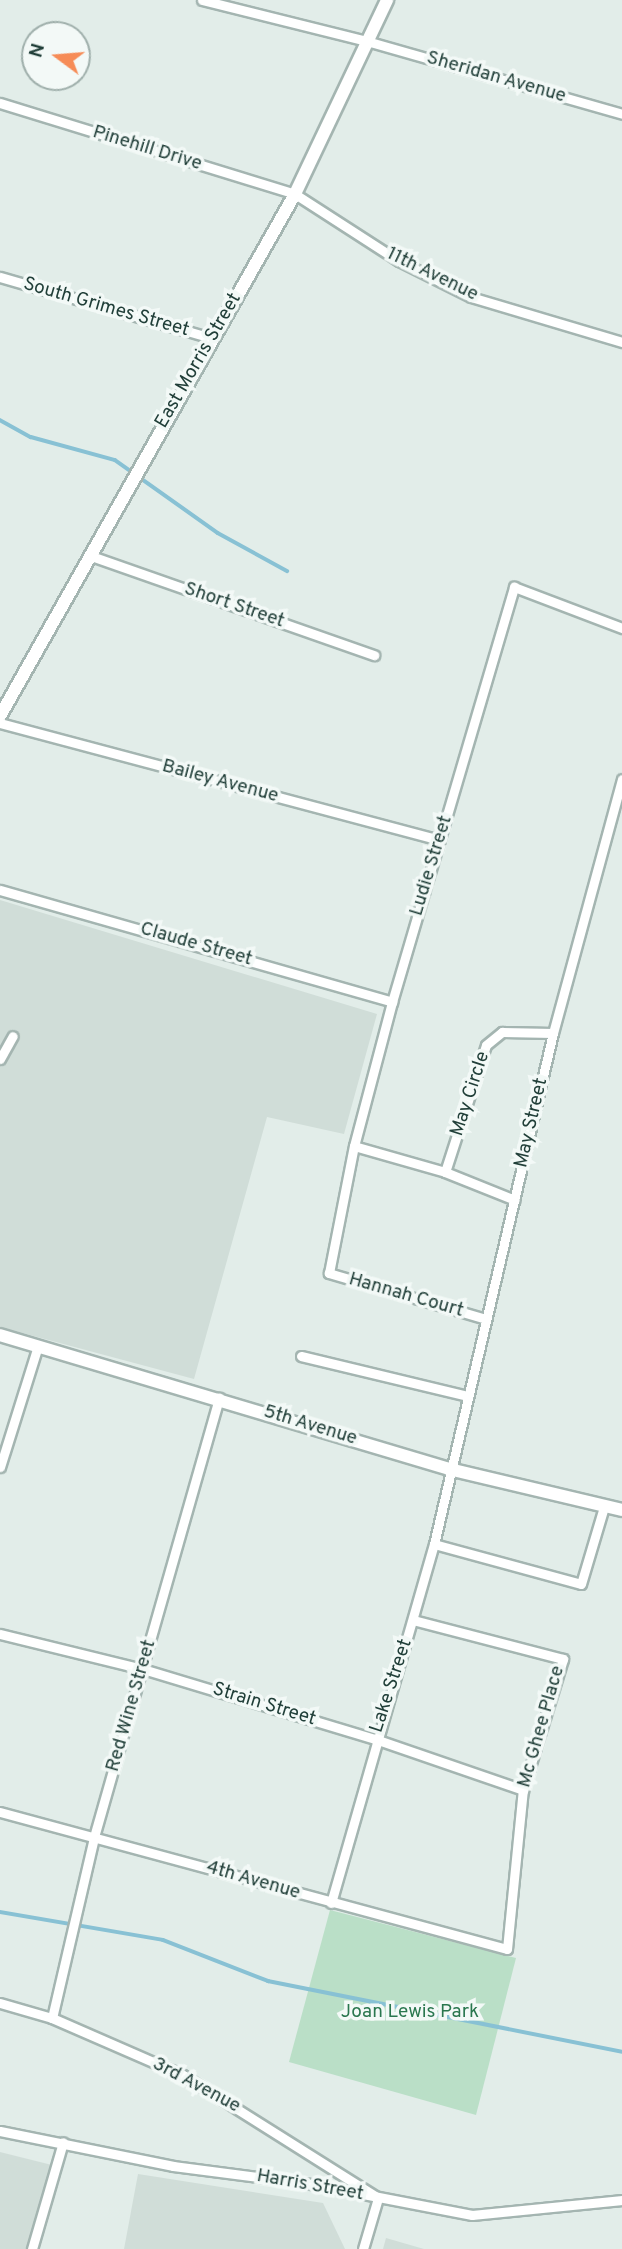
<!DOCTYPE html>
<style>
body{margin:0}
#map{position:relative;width:622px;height:2249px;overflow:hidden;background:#e2ede9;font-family:Overpass,sans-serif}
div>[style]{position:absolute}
.built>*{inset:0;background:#d0ddd8}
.green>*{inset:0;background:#badfc7}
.stream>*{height:3.5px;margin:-1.75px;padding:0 1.75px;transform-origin:1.75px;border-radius:1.75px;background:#88c1d4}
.roads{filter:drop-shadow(2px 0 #a4b5b1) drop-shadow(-2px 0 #a4b5b1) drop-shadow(0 2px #a4b5b1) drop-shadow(0 -2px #a4b5b1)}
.street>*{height:9px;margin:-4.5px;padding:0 4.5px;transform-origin:4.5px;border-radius:4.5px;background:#fff}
.secondary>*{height:12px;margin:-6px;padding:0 6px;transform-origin:6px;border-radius:6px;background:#fff}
span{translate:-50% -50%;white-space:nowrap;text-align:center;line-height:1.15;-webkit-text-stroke:7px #f3f9f7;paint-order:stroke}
.street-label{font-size:19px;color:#213f39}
.park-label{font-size:19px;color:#2a774f}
.north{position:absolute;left:21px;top:21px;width:70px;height:70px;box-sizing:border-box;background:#f3f9f7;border:2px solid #9fafab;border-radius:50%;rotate:286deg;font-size:19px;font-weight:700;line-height:28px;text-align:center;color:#213f39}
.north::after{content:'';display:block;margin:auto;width:24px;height:32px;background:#f68c57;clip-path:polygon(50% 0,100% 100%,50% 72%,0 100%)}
</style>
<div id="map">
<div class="built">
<i style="clip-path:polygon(0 900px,377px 1014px,344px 1134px,267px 1117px,194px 1379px,0 1327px)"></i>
<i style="clip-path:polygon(0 2152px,56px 2166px,31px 2249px,0 2249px)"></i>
<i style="clip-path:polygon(138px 2174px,323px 2203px,345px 2249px,124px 2249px)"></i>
<i style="clip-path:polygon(386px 2238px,424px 2249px,383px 2249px)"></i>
</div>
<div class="green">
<i style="clip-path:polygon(330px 1910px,516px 1958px,476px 2115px,289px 2062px)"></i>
</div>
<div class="stream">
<i style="left:0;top:420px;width:35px;rotate:29deg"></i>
<i style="left:31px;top:437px;width:87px;rotate:15.3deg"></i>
<i style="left:115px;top:460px;width:126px;rotate:35.3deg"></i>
<i style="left:218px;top:533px;width:79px;rotate:28.8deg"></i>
<i style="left:0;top:1912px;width:165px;rotate:9.7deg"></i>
<i style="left:163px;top:1940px;width:113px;rotate:21.3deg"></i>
<i style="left:268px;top:1981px;width:361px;rotate:11.3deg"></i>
</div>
<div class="roads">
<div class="street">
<i style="left:202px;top:0;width:173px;rotate:14deg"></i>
<i style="left:370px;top:42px;width:262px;rotate:15.9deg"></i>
<i style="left:0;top:103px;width:309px;rotate:17.1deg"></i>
<i style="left:295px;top:194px;width:124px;rotate:32.8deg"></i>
<i style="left:399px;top:261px;width:80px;rotate:26.6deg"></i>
<i style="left:471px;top:297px;width:158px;rotate:16.6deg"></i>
<i style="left:0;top:277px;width:220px;rotate:16.1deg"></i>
<i style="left:94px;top:557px;width:297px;rotate:19.3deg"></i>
<i style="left:0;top:723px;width:455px;rotate:14.9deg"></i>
<i style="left:0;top:890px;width:408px;rotate:15.9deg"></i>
<i style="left:0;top:1059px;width:26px;rotate:-61deg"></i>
<i style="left:354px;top:1146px;width:95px;rotate:15.9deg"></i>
<i style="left:445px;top:1172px;width:75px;rotate:21.8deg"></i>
<i style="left:445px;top:1172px;width:133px;rotate:-72.1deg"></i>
<i style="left:486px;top:1045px;width:21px;rotate:-39deg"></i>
<i style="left:502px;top:1032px;width:51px;rotate:1.1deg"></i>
<i style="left:486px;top:1319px;width:164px;rotate:-163.7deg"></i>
<i style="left:329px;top:1273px;width:129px;rotate:-78.9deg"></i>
<i style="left:354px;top:1146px;width:149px;rotate:-75.2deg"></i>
<i style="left:392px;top:1002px;width:433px;rotate:-73.6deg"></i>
<i style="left:514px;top:587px;width:116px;rotate:20.8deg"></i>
<i style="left:301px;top:1356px;width:172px;rotate:13.5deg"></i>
<i style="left:0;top:1467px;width:127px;rotate:-72.6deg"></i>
<i style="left:434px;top:1544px;width:152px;rotate:15.2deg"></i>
<i style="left:581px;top:1584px;width:80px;rotate:-73.4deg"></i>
<i style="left:0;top:1634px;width:147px;rotate:13.8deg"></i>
<i style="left:143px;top:1669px;width:242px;rotate:16.8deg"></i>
<i style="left:375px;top:1739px;width:157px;rotate:19deg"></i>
<i style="left:0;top:1812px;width:525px;rotate:15.12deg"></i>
<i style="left:507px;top:1949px;width:160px;rotate:-84.3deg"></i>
<i style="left:523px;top:1790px;width:137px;rotate:-73deg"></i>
<i style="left:563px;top:1659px;width:155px;rotate:-165.4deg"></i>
<i style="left:331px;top:1903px;width:373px;rotate:-74deg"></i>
<i style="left:434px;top:1544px;width:525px;rotate:-76.89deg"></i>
<i style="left:553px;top:1033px;width:263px;rotate:-74.8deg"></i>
<i style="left:0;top:2003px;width:54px;rotate:16.1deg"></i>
<i style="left:52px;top:2018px;width:143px;rotate:23.5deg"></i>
<i style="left:183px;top:2075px;width:231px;rotate:32.2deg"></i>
<i style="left:378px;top:2198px;width:53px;rotate:106.4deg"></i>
<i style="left:52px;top:2018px;width:186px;rotate:-76.9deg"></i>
<i style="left:94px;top:1837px;width:457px;rotate:-74.1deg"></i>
<i style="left:0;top:2131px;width:177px;rotate:11.4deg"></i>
<i style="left:173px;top:2166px;width:139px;rotate:7.4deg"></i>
<i style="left:311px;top:2184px;width:164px;rotate:10.9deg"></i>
<i style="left:472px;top:2215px;width:151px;rotate:-5.7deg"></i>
<i style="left:32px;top:2249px;width:111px;rotate:-73.8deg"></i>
</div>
<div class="secondary">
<i style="left:0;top:716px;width:600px;rotate:-60.53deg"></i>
<i style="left:295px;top:194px;width:215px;rotate:-64.6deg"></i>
<i style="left:0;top:1335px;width:469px;rotate:16.6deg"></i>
<i style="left:449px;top:1469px;width:178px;rotate:13.3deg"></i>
</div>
</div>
<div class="street-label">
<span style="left:496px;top:78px;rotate:16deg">Sheridan Avenue</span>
<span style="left:147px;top:149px;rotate:17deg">Pinehill Drive</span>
<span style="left:432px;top:275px;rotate:26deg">11th Avenue</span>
<span style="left:106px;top:308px;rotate:16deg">South Grimes Street</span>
<span style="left:199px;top:361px;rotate:-60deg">East Morris Street</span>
<span style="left:234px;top:606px;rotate:19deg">Short Street</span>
<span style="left:220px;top:782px;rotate:15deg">Bailey Avenue</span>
<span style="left:432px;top:866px;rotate:-73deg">Ludie Street</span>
<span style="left:196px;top:945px;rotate:16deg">Claude Street</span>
<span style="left:471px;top:1094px;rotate:-72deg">May Circle</span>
<span style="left:532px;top:1123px;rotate:-77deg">May Street</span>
<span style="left:406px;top:1296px;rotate:16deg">Hannah Court</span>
<span style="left:310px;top:1426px;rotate:17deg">5th Avenue</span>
<span style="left:392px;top:1686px;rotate:-72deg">Lake Street</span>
<span style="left:264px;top:1705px;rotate:17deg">Strain Street</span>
<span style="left:132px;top:1706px;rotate:-74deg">Red Wine Street</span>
<span style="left:542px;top:1727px;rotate:-74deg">Mc Ghee Place</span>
<span style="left:253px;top:1881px;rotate:16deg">4th Avenue</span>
<span style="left:196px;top:2086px;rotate:28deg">3rd Avenue</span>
<span style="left:310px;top:2186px;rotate:10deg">Harris Street</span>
</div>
<div class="park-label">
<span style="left:410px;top:2013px">Joan Lewis Park</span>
</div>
<div class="north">N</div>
</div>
